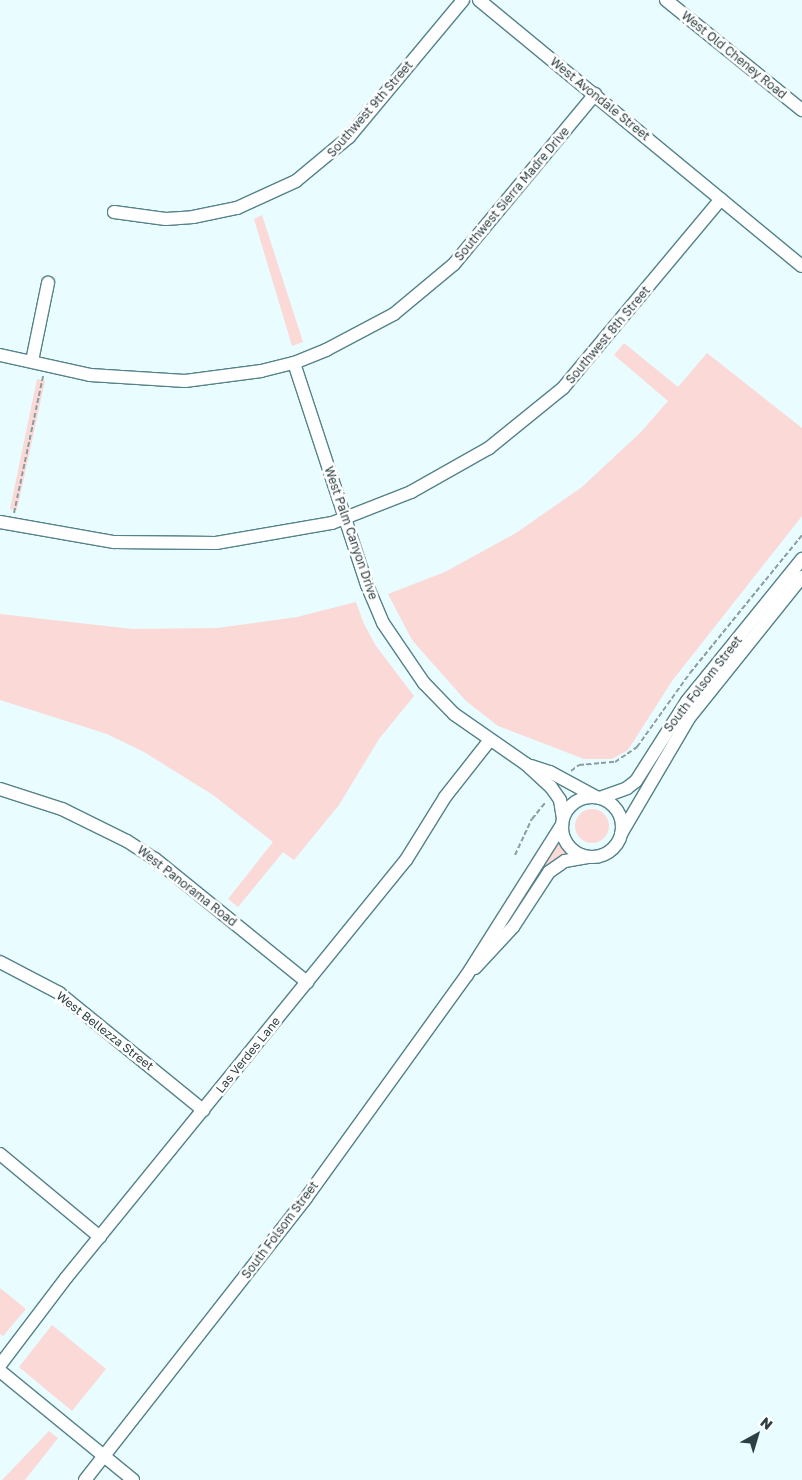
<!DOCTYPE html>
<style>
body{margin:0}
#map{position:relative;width:802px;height:1480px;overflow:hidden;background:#e9fcff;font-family:"Golos Text",sans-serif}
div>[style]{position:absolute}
.green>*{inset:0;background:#fad9d6}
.round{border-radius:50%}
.path>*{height:2px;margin-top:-1px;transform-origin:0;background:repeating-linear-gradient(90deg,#8a9da0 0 5px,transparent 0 7.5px)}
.roads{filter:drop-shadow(1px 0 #558289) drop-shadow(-1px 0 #558289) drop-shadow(0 1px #558289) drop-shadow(0 -1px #558289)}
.minor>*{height:12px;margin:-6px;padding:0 6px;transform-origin:6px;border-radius:6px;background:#fff}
.minor>.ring{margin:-6px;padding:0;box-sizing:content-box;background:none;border:12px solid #fff;border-radius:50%}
span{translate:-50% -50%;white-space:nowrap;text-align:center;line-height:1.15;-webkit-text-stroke:5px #fff;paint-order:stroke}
.street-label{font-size:12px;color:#2c3f42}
.north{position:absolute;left:732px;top:1410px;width:50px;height:50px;-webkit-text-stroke:4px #fff;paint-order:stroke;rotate:39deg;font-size:14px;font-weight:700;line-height:20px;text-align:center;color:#2c3f42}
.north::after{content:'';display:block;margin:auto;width:18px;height:22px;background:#2c3f42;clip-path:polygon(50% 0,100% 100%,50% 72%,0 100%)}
</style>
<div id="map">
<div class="green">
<i style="clip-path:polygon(262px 215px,303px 342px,292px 346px,254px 219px)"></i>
<i style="clip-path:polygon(624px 343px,678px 387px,707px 353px,802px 428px,802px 516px,672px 681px,628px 750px,612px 759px,584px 759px,498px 726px,466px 701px,412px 640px,388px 594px,445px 572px,516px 533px,582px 487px,641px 432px,668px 401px,614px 355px)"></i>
<i style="clip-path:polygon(37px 379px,45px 381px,17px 510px,10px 509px)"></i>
<i style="clip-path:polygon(356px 602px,364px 624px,376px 646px,414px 696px,379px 739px,339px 805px,294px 860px,283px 852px,238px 907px,228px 899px,273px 842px,213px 795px,144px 752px,107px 734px,0 700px,0 614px,132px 629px,217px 628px,297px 617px)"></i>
<i class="round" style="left:575px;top:809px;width:34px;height:34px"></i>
<i style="clip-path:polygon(557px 842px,568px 856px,491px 947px)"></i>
<i style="clip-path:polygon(0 1288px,26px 1309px,3px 1336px,0 1334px)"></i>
<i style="clip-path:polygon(52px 1325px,106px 1369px,72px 1411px,19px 1367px)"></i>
<i style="clip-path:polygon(49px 1431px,58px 1438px,25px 1480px,2px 1480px)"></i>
</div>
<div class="path">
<i style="left:14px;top:513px;width:140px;rotate:-78deg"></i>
<i style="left:571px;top:771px;width:10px;rotate:-37deg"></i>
<i style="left:579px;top:765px;width:36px;rotate:-5deg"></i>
<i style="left:615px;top:762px;width:27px;rotate:-34deg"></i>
<i style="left:637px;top:747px;width:91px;rotate:-54.4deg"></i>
<i style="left:690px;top:673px;width:178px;rotate:-50.9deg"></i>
<i style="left:515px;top:855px;width:40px;rotate:-65deg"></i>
<i style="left:532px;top:819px;width:22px;rotate:-51deg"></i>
</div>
<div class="roads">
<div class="minor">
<i style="left:479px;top:0;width:418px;rotate:39.5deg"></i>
<i style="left:666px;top:0;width:175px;rotate:39deg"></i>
<i style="left:114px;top:212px;width:52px;rotate:7.7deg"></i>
<i style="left:166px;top:219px;width:27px;rotate:-4deg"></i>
<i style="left:193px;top:217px;width:45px;rotate:-11.6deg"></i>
<i style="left:237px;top:208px;width:65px;rotate:-24.6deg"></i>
<i style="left:296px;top:181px;width:69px;rotate:-39.7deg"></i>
<i style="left:349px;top:137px;width:178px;rotate:-50.2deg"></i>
<i style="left:0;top:355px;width:92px;rotate:12.5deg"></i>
<i style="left:90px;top:375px;width:95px;rotate:3.6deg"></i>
<i style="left:185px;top:381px;width:77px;rotate:-7.5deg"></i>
<i style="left:261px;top:371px;width:34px;rotate:-14deg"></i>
<i style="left:294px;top:363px;width:35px;rotate:-22deg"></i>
<i style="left:326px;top:350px;width:77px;rotate:-27.9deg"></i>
<i style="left:394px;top:314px;width:78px;rotate:-39.8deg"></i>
<i style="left:454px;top:264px;width:221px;rotate:-50.3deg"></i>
<i style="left:32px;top:361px;width:80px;rotate:-78.4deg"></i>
<i style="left:294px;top:363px;width:234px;rotate:71.8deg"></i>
<i style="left:367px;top:585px;width:41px;rotate:67.2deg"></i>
<i style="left:383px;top:623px;width:73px;rotate:55.7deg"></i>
<i style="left:424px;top:683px;width:43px;rotate:45.9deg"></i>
<i style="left:454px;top:714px;width:88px;rotate:34.8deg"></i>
<i style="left:526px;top:764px;width:34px;rotate:43deg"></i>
<i style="left:551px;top:787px;width:16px;rotate:55deg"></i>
<i style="left:560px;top:800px;width:18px;rotate:81deg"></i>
<i style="left:0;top:522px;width:116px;rotate:10deg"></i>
<i style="left:114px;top:542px;width:102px;rotate:0.6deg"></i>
<i style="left:216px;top:543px;width:118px;rotate:-9.8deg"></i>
<i style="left:332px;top:523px;width:85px;rotate:-21.4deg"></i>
<i style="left:411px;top:492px;width:90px;rotate:-29.4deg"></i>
<i style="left:489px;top:448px;width:95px;rotate:-39deg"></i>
<i style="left:563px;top:388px;width:246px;rotate:-50.1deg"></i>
<i style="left:531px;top:766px;width:20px;rotate:18deg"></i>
<i style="left:550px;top:772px;width:52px;rotate:28.5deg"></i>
<i style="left:0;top:789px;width:65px;rotate:17.9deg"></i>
<i style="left:62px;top:809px;width:72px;rotate:26.2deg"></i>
<i style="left:127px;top:841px;width:33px;rotate:33deg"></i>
<i style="left:155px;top:859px;width:196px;rotate:39deg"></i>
<i class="ring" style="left:562px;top:797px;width:48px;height:48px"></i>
<i style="left:600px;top:798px;width:29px;rotate:-20deg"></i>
<i style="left:627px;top:788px;width:11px;rotate:-38deg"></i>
<i style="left:636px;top:781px;width:95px;rotate:-57.5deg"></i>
<i style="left:687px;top:701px;width:183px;rotate:-51deg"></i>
<i style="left:621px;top:834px;width:134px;rotate:-59.6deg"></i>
<i style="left:689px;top:718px;width:181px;rotate:-51.3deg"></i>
<i style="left:0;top:962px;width:67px;rotate:27.7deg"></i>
<i style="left:59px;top:993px;width:186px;rotate:39.1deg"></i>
<i style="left:475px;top:968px;width:56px;rotate:-47.2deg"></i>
<i style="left:513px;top:927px;width:66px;rotate:-56.8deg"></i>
<i style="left:549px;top:872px;width:19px;rotate:-35deg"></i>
<i style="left:565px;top:861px;width:23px;rotate:-10deg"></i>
<i style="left:0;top:1154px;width:130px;rotate:39.7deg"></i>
<i style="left:0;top:1365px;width:109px;rotate:-52.8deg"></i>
<i style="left:66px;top:1278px;width:539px;rotate:-50.88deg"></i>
<i style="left:406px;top:860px;width:74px;rotate:-58.2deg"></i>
<i style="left:445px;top:797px;width:71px;rotate:-51.8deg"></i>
<i style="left:0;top:1371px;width:172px;rotate:39.3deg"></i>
<i style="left:85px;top:1480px;width:358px;rotate:-51.9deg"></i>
<i style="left:306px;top:1198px;width:275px;rotate:-54.2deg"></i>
<i style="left:467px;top:975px;width:178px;rotate:-57.7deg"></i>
</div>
</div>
<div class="street-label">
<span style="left:734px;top:55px;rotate:39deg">West Old Cheney Road</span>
<span style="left:600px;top:99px;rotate:39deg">West Avondale Street</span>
<span style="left:370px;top:109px;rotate:-49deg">Southwest 9th Street</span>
<span style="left:512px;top:194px;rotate:-50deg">Southwest Sierra Madre Drive</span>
<span style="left:608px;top:335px;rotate:-50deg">Southwest 8th Street</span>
<span style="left:351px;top:533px;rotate:71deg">West Palm Canyon Drive</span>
<span style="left:703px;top:684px;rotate:-52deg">South Folsom Street</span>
<span style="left:187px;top:886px;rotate:38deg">West Panorama Road</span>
<span style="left:105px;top:1031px;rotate:38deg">West Bellezza Street</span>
<span style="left:248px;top:1055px;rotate:-51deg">Las Verdes Lane</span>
<span style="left:280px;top:1230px;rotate:-53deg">South Folsom Street</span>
</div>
<div class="north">N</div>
</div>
